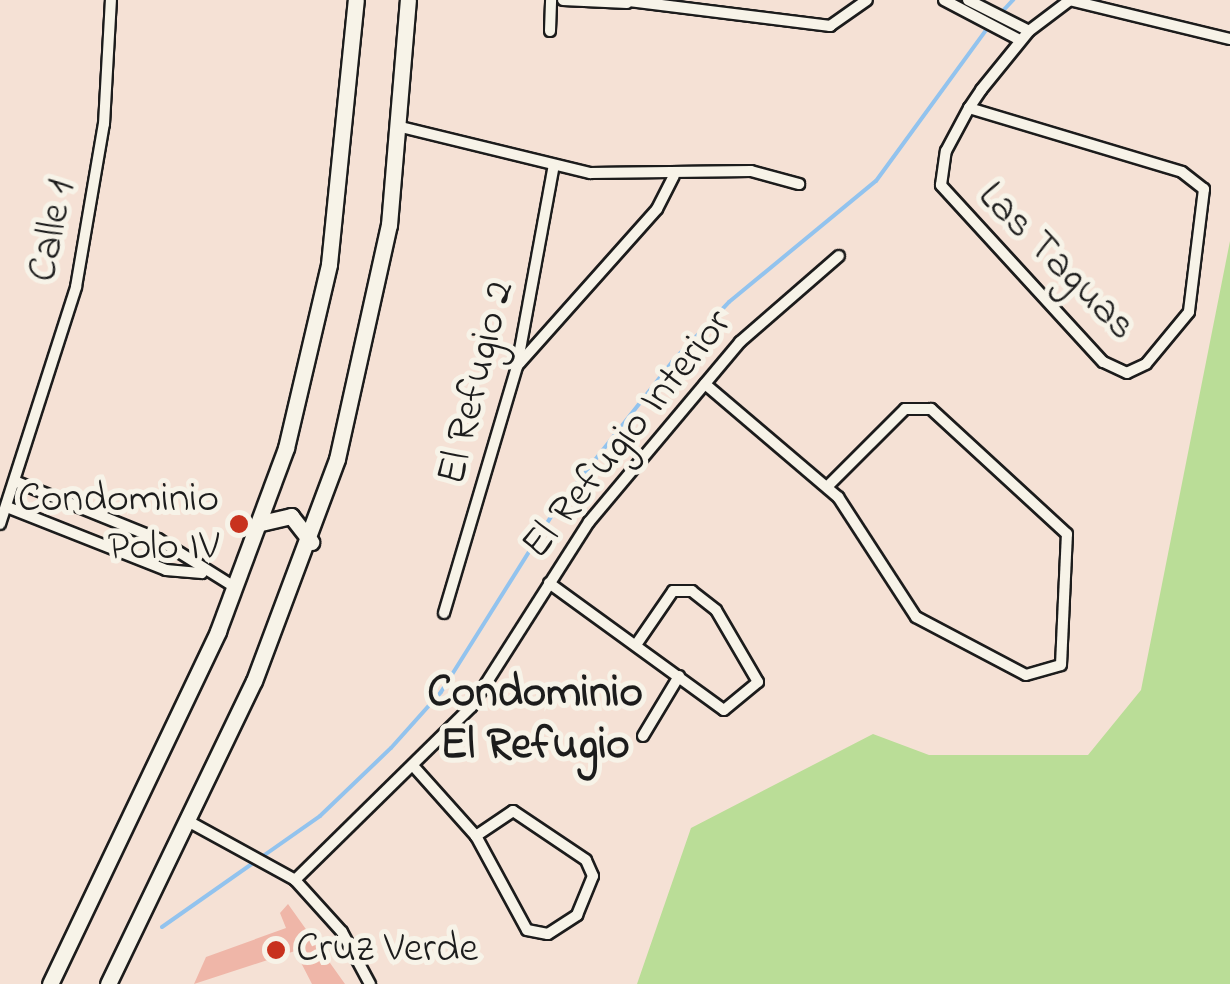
<!DOCTYPE html>
<style>
body{margin:0}
#map{position:relative;width:1230px;height:984px;overflow:hidden;background:#f5e1d5;font-family:"Indie Flower",sans-serif}
div>[style]{position:absolute}
.green>*{inset:0;background:#badd97}
.stream>*{height:4px;margin:-2px;padding:0 2px;transform-origin:2px;border-radius:2px;background:#92c3ee}
.building>*{inset:0;background:#efb6a8}
.roads{filter:drop-shadow(2px 0 #1c1c1c) drop-shadow(-2px 0 #1c1c1c) drop-shadow(0 2px #1c1c1c) drop-shadow(0 -2px #1c1c1c)}
.street>*{height:10px;margin:-5px;padding:0 5px;transform-origin:5px;border-radius:5px;background:#f7f3e8}
.secondary>*{height:15px;margin:-7.5px;padding:0 7.5px;transform-origin:7.5px;border-radius:7.5px;background:#f7f3e8}
.dots>*{width:28px;height:28px;translate:-50% -50%;box-sizing:border-box;border:5px solid #f7f3e8;border-radius:50%}
span{translate:-50% -50%;white-space:nowrap;text-align:center;line-height:1.15;-webkit-text-stroke:10px #f7f3e8;paint-order:stroke}
.street-label{font-size:42px;color:#1c1c1c}
.poi-label{font-size:42px;color:#1c1c1c}
.right{translate:-100% -50%;text-align:right}
.left{translate:0 -50%;text-align:left}
.neighbourhood-label{font-size:45px;color:#1c1c1c;font-weight:700}
</style>
<div id="map">
<div class="green">
<i style="clip-path:polygon(1230px 241px,1230px 984px,637px 984px,691px 828px,873px 734px,929px 755px,1088px 755px,1141px 690px)"></i>
</div>
<div class="stream">
<i style="left:999px;top:15px;width:21px;rotate:-47deg"></i>
<i style="left:162px;top:927px;width:193px;rotate:-35.1deg"></i>
<i style="left:320px;top:816px;width:98px;rotate:-43.8deg"></i>
<i style="left:391px;top:748px;width:75px;rotate:-48.2deg"></i>
<i style="left:441px;top:692px;width:213px;rotate:-57.9deg"></i>
<i style="left:554px;top:512px;width:191px;rotate:-51.8deg"></i>
<i style="left:672px;top:362px;width:83px;rotate:-46.5deg"></i>
<i style="left:729px;top:302px;width:190px;rotate:-39.5deg"></i>
<i style="left:876px;top:181px;width:192px;rotate:-53.9deg"></i>
</div>
<div class="building">
<i style="clip-path:polygon(288px 904px,345px 984px,312px 984px,295px 951px,194px 984px,206px 957px,286px 928px,280px 913px)"></i>
</div>
<div class="roads">
<div class="street">
<i style="left:563px;top:0;width:64px;rotate:2.7deg"></i>
<i style="left:621px;top:0;width:211px;rotate:7.1deg"></i>
<i style="left:830px;top:26px;width:45px;rotate:-35.1deg"></i>
<i style="left:944px;top:0;width:86px;rotate:27.8deg"></i>
<i style="left:968px;top:0;width:68px;rotate:26.9deg"></i>
<i style="left:1069px;top:0;width:166px;rotate:13.6deg"></i>
<i style="left:550px;top:31px;width:31px;rotate:-88deg"></i>
<i style="left:969px;top:108px;width:222px;rotate:16.7deg"></i>
<i style="left:1182px;top:172px;width:28px;rotate:38deg"></i>
<i style="left:1204px;top:189px;width:124px;rotate:97deg"></i>
<i style="left:1189px;top:312px;width:67px;rotate:129.6deg"></i>
<i style="left:1146px;top:364px;width:21px;rotate:155deg"></i>
<i style="left:1127px;top:373px;width:26px;rotate:-155deg"></i>
<i style="left:1103px;top:362px;width:240px;rotate:-132.5deg"></i>
<i style="left:941px;top:185px;width:34px;rotate:-82deg"></i>
<i style="left:946px;top:151px;width:49px;rotate:-61.9deg"></i>
<i style="left:969px;top:108px;width:22px;rotate:-56deg"></i>
<i style="left:981px;top:90px;width:76px;rotate:-50.9deg"></i>
<i style="left:1029px;top:31px;width:51px;rotate:-37.1deg"></i>
<i style="left:401px;top:127px;width:195px;rotate:13.7deg"></i>
<i style="left:590px;top:173px;width:161px;rotate:-0.7deg"></i>
<i style="left:751px;top:171px;width:50px;rotate:15.2deg"></i>
<i style="left:518px;top:365px;width:209px;rotate:-48.3deg"></i>
<i style="left:657px;top:209px;width:37px;rotate:-63deg"></i>
<i style="left:705px;top:384px;width:175px;rotate:40.4deg"></i>
<i style="left:838px;top:497px;width:143px;rotate:57deg"></i>
<i style="left:916px;top:617px;width:124px;rotate:27.8deg"></i>
<i style="left:1026px;top:675px;width:36px;rotate:-16deg"></i>
<i style="left:1061px;top:665px;width:131px;rotate:-87.4deg"></i>
<i style="left:1067px;top:534px;width:185px;rotate:-137.4deg"></i>
<i style="left:931px;top:409px;width:26px;rotate:180deg"></i>
<i style="left:905px;top:409px;width:109px;rotate:135deg"></i>
<i style="left:17px;top:482px;width:152px;rotate:22deg"></i>
<i style="left:158px;top:539px;width:92px;rotate:32.1deg"></i>
<i style="left:7px;top:507px;width:171px;rotate:21.6deg"></i>
<i style="left:166px;top:570px;width:36px;rotate:5deg"></i>
<i style="left:0;top:524px;width:249px;rotate:-72.2deg"></i>
<i style="left:76px;top:287px;width:165px;rotate:-80.3deg"></i>
<i style="left:104px;top:124px;width:124px;rotate:-86.8deg"></i>
<i style="left:549px;top:583px;width:216px;rotate:36deg"></i>
<i style="left:724px;top:710px;width:44px;rotate:-39.5deg"></i>
<i style="left:758px;top:682px;width:83px;rotate:-120.3deg"></i>
<i style="left:716px;top:610px;width:31px;rotate:-142deg"></i>
<i style="left:692px;top:591px;width:19px;rotate:180deg"></i>
<i style="left:673px;top:591px;width:62px;rotate:124.5deg"></i>
<i style="left:444px;top:613px;width:258px;rotate:-73.5deg"></i>
<i style="left:517px;top:366px;width:204px;rotate:-79.6deg"></i>
<i style="left:643px;top:736px;width:70px;rotate:-59deg"></i>
<i style="left:416px;top:769px;width:90px;rotate:48.2deg"></i>
<i style="left:476px;top:836px;width:107px;rotate:61.5deg"></i>
<i style="left:527px;top:930px;width:21px;rotate:11deg"></i>
<i style="left:548px;top:934px;width:35px;rotate:-33deg"></i>
<i style="left:577px;top:915px;width:42px;rotate:-67.7deg"></i>
<i style="left:593px;top:876px;width:17px;rotate:-114deg"></i>
<i style="left:586px;top:860px;width:88px;rotate:-146.1deg"></i>
<i style="left:513px;top:811px;width:45px;rotate:146deg"></i>
<i style="left:186px;top:820px;width:124px;rotate:28.8deg"></i>
<i style="left:295px;top:880px;width:70px;rotate:47.9deg"></i>
<i style="left:342px;top:932px;width:59px;rotate:61.7deg"></i>
<i style="left:295px;top:880px;width:247px;rotate:-44.5deg"></i>
<i style="left:471px;top:707px;width:219px;rotate:-57.5deg"></i>
<i style="left:589px;top:522px;width:235px;rotate:-50deg"></i>
<i style="left:740px;top:342px;width:131px;rotate:-41deg"></i>
</div>
<div class="secondary">
<i style="left:261px;top:523px;width:31px;rotate:-13deg"></i>
<i style="left:291px;top:516px;width:33px;rotate:52deg"></i>
<i style="left:50px;top:984px;width:391px;rotate:-64.5deg"></i>
<i style="left:218px;top:631px;width:195px;rotate:-69.6deg"></i>
<i style="left:286px;top:448px;width:189px;rotate:-76.8deg"></i>
<i style="left:329px;top:264px;width:265px;rotate:-84.2deg"></i>
<i style="left:108px;top:984px;width:336px;rotate:-64.3deg"></i>
<i style="left:254px;top:681px;width:237px;rotate:-69.5deg"></i>
<i style="left:337px;top:459px;width:240px;rotate:-77.5deg"></i>
<i style="left:389px;top:225px;width:226px;rotate:-85.2deg"></i>
</div>
</div>
<div class="dots">
<i style="left:239px;top:524px;background:#c8321e"></i>
<i style="left:276px;top:950px;background:#c8321e"></i>
</div>
<div class="street-label">
<span style="left:53px;top:231px;rotate:-79deg">Calle 1</span>
<span style="left:1056px;top:262px;rotate:45deg">Las Taguas</span>
<span style="left:477px;top:383px;rotate:-76deg">El Refugio 2</span>
<span style="left:628px;top:435px;rotate:-51deg">El Refugio Interior</span>
</div>
<div class="poi-label">
<span class="right" style="left:219px;top:524px">Condominio<br>Polo IV</span>
<span class="left" style="left:296px;top:950px">Cruz Verde</span>
</div>
<div class="neighbourhood-label">
<span style="left:535px;top:721px">Condominio<br>El Refugio</span>
</div>
</div>
